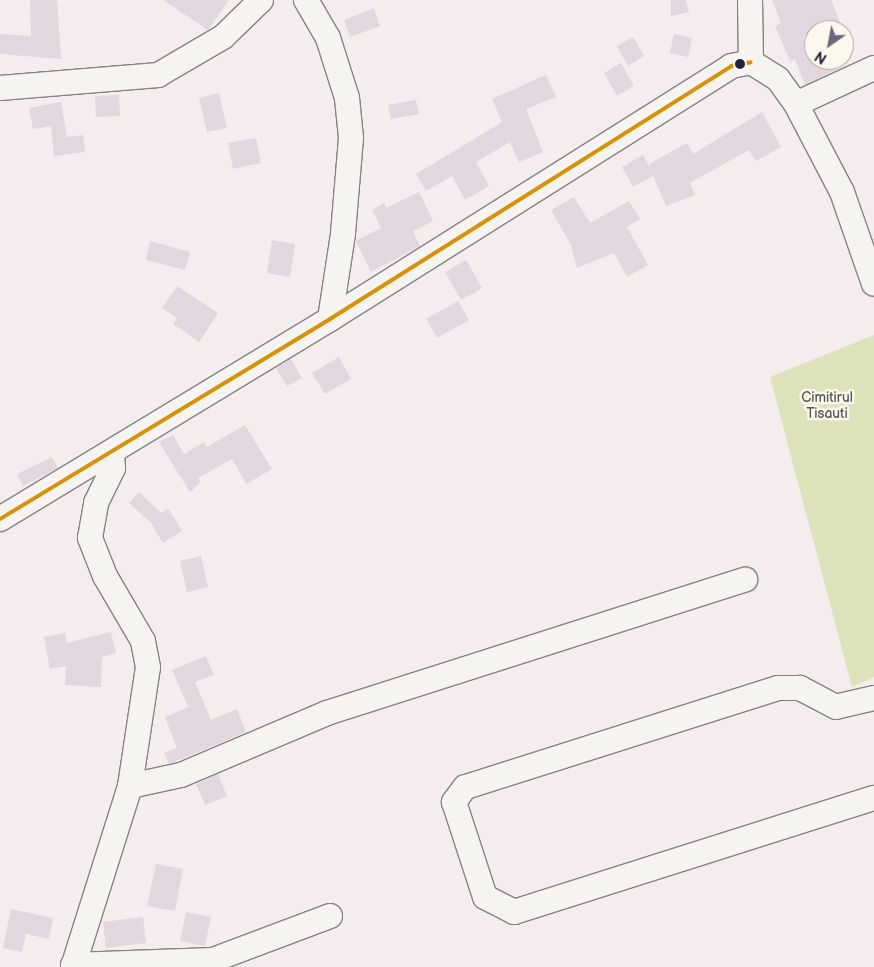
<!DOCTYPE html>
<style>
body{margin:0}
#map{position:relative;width:874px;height:967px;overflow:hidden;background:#f4eced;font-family:"Balsamiq Sans",sans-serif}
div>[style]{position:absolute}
.green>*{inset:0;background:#dce2b9}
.building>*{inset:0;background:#e2d6df}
.roads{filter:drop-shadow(1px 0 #858187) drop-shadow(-1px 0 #858187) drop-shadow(0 1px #858187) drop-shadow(0 -1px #858187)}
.minor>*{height:24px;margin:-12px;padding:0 12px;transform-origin:12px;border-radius:12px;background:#f6f4f0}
.bus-1>*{height:4px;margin:-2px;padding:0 2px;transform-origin:2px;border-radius:2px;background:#d79209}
.dots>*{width:14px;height:14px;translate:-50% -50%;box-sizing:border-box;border:2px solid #fbf7ec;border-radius:50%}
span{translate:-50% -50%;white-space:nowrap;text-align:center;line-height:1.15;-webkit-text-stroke:5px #fbf7ec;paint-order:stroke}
.park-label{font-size:14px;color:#545954}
.north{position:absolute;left:804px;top:20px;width:50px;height:50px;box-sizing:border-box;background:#fbf7ec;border:1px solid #a4a2a5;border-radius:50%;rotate:213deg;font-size:14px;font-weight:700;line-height:20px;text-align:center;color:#22223b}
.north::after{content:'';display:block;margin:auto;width:18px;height:22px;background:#6c6979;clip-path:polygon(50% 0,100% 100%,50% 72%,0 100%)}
</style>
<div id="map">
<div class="green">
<i style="clip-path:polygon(874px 335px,874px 677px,852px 687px,770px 377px)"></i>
</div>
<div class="building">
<i style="clip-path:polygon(30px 0,57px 0,61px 59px,0 54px,0 34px,31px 36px)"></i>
<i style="clip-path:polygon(163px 0,229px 0,208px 30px)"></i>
<i style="clip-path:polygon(671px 0,686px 0,689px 12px,671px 16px)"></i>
<i style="clip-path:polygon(772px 0,831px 0,843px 30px,814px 30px,803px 37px,815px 66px,832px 60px,836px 70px,805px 85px,795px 59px,790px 61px,775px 26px,781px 23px)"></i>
<i style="clip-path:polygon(374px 8px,380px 26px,350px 37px,344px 20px)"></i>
<i style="clip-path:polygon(674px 34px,692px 38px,688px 57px,670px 53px)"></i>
<i style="clip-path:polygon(633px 37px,644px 56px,628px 66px,617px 46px)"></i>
<i style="clip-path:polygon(621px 63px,634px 86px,617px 96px,604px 73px)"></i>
<i style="clip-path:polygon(546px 75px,556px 97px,526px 109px,543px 152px,519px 162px,510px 142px,476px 162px,489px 186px,465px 200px,452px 176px,426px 191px,416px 174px,502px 122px,492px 99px)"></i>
<i style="clip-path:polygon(219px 93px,227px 128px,207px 132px,199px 98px)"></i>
<i style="clip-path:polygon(119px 95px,120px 116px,96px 117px,95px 96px)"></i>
<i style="clip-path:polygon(416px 100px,419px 114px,391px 119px,388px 105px)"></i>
<i style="clip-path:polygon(61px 102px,67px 137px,83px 135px,85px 152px,54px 156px,51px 126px,33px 129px,29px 108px)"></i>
<i style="clip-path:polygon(762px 112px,781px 147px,756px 161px,749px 150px,690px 183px,695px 195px,666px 206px,653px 176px,633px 187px,622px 167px,643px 155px,651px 170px,649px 164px,687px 143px,693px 154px)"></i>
<i style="clip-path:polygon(256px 138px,261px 163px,233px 169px,228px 143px)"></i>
<i style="clip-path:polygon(419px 192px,433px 221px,413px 231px,420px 246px,371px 272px,356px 241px,381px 228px,372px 210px,384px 203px,386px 208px)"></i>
<i style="clip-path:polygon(574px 197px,590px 223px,629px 201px,640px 219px,627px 227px,648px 265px,627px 277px,614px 253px,577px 268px,571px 245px,551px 210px)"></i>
<i style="clip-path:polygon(272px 240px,295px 244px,290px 277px,267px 273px)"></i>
<i style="clip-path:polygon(150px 241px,190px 252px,185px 270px,146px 260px)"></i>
<i style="clip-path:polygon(466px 260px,482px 288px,461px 300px,445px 272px)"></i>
<i style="clip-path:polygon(177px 286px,218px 313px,199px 342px,173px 324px,177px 318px,162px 308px)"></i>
<i style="clip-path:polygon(458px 301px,469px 320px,437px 338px,426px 319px)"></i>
<i style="clip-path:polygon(339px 357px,351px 379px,325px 394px,312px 373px)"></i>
<i style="clip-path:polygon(291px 359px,302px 378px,287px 386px,276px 368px)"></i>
<i style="clip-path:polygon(245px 425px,272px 469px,246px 484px,232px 459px,198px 478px,201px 482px,190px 492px,159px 442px,173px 435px,184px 454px,204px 442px,207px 447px)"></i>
<i style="clip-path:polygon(52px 457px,58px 468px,23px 486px,17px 474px)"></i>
<i style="clip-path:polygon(139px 492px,161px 513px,168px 508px,182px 531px,163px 543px,151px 523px,129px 503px)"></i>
<i style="clip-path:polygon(201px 556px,208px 587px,187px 592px,180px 561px)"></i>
<i style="clip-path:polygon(111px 632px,116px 653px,102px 657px,101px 687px,65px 685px,66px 666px,50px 669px,44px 637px,65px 633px,67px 643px)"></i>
<i style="clip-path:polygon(206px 656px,214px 675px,195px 682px,211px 720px,237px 709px,246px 732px,169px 764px,164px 753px,177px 748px,165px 717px,188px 707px,172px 670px)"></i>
<i style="clip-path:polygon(218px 774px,227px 796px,205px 805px,196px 784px)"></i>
<i style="clip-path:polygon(156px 864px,183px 869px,175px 911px,147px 906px)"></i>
<i style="clip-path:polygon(11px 909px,53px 918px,49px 939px,26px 934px,22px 952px,3px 948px)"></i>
<i style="clip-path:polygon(186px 912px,211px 917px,205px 946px,180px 941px)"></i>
<i style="clip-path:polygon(143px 917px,146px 943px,106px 948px,103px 922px)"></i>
</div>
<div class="roads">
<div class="minor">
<i style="left:306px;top:0;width:44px;rotate:59.9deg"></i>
<i style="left:328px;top:38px;width:63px;rotate:72.4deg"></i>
<i style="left:347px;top:98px;width:40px;rotate:84.3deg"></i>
<i style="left:351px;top:138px;width:96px;rotate:94.8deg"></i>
<i style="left:343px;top:234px;width:86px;rotate:98.7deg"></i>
<i style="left:750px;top:0;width:62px;rotate:89.1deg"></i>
<i style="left:751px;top:62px;width:32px;rotate:32deg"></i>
<i style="left:778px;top:79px;width:31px;rotate:54deg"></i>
<i style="left:796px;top:104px;width:99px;rotate:62.4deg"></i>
<i style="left:842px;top:192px;width:97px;rotate:70.8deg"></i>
<i style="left:0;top:88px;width:159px;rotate:-4.7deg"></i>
<i style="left:158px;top:75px;width:75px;rotate:-30.3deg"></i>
<i style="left:223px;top:37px;width:53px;rotate:-44.2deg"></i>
<i style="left:796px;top:104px;width:86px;rotate:-24.8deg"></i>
<i style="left:0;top:519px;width:386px;rotate:-31.2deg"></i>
<i style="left:330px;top:319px;width:474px;rotate:-32.2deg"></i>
<i style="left:731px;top:66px;width:20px;rotate:-11deg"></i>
<i style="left:874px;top:698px;width:39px;rotate:167deg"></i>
<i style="left:836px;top:707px;width:41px;rotate:-152.2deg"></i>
<i style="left:800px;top:688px;width:22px;rotate:180deg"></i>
<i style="left:778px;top:688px;width:328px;rotate:162.4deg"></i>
<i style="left:465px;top:787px;width:19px;rotate:126deg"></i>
<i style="left:454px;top:802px;width:100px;rotate:71.9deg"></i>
<i style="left:485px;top:897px;width:33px;rotate:27deg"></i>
<i style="left:514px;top:912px;width:378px;rotate:-17.6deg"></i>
<i style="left:130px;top:786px;width:52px;rotate:-12.2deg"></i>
<i style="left:181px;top:775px;width:159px;rotate:-23deg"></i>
<i style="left:327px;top:713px;width:439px;rotate:-17.7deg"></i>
<i style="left:73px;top:965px;width:140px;rotate:-2deg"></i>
<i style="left:213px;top:960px;width:125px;rotate:-20.6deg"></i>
<i style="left:73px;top:967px;width:190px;rotate:-72.5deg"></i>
<i style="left:130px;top:786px;width:120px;rotate:-81.4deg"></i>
<i style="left:148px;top:667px;width:26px;rotate:-101deg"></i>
<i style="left:143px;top:641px;width:75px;rotate:-120.3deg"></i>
<i style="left:105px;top:576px;width:41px;rotate:-111.5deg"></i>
<i style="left:90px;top:538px;width:36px;rotate:-80deg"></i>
<i style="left:96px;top:503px;width:39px;rotate:-64deg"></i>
<i style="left:113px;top:468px;width:15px;rotate:-94deg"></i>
</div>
</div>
<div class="bus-1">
<i style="left:0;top:519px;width:386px;rotate:-31.2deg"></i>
<i style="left:330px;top:319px;width:474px;rotate:-32.2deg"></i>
<i style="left:731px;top:66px;width:20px;rotate:-11deg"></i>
</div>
<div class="dots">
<i style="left:740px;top:64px;background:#22223b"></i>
</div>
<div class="park-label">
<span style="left:827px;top:406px">Cimitirul<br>Tisauti</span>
</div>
<div class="north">N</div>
</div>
